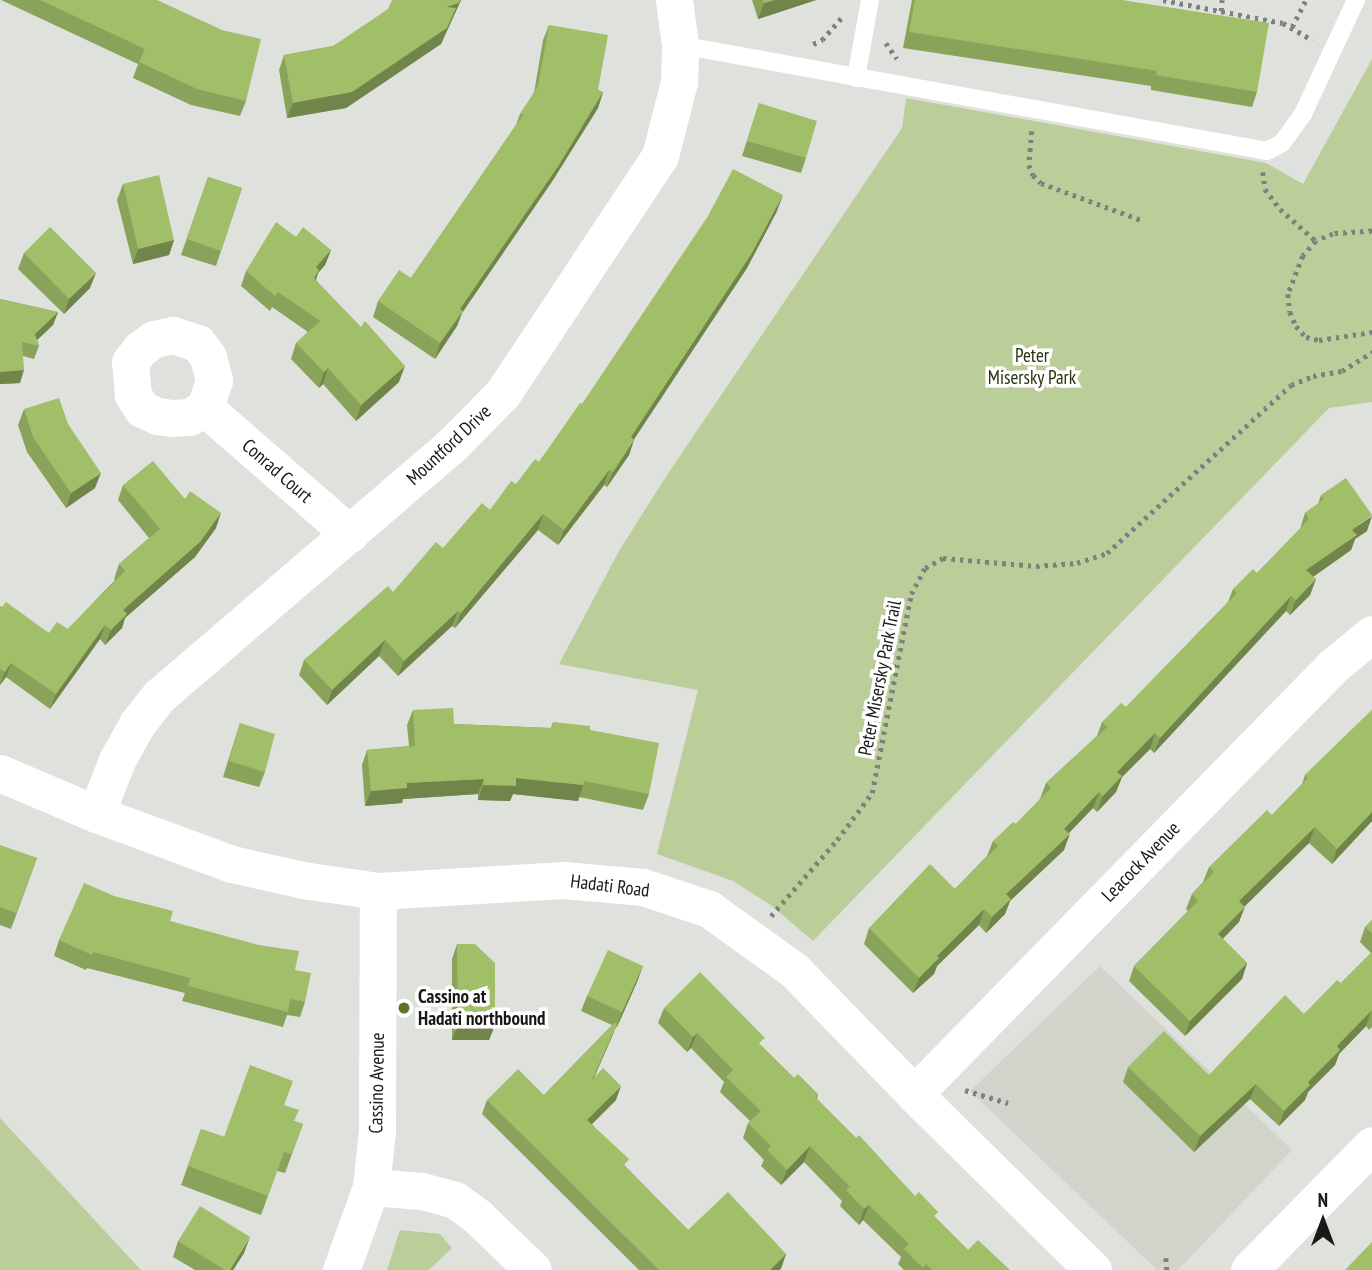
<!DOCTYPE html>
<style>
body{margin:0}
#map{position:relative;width:1372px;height:1270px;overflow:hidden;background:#dfe1dd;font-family:"PT Sans Narrow",sans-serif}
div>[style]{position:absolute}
.built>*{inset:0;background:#d0d4ca}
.green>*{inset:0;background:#bbce9a}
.path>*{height:4.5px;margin-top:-2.25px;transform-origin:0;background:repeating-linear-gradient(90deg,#80817f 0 3.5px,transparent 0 8.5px)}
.lane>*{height:18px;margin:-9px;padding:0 9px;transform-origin:9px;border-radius:9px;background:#fff}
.street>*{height:37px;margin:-18.5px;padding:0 18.5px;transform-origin:18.5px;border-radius:18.5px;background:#fff}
.wall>*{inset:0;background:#8aa35a}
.shaded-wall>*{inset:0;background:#71854a}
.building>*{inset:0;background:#a1be69}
.dots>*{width:19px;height:19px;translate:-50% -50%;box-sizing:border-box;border:4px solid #fff;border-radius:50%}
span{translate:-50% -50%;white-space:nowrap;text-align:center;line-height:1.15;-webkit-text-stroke:7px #fff;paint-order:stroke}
.park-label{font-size:19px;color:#28330f}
.street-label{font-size:19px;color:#191918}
.poi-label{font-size:19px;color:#191918;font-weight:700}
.left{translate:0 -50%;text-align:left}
.north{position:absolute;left:1288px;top:1186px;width:70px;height:70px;-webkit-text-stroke:5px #fff;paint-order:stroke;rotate:0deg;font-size:19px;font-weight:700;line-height:28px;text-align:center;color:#191918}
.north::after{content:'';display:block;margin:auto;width:24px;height:32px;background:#191918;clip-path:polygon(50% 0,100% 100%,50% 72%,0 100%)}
</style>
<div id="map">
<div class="built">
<i style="clip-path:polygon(1100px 966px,1292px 1150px,1178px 1270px,1157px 1270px,970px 1091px)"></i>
</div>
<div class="green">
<i style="clip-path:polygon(1372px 59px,1372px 402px,1329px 408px,813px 941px,772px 906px,733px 881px,657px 854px,698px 690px,559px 664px,619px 551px,665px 478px,902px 128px,906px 98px,1266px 163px,1303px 184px)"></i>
<i style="clip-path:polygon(0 1118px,141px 1270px,0 1270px)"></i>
<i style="clip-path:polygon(400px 1230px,440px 1234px,452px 1248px,429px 1270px,387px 1270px)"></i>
</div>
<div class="path">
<i style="left:1163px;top:0;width:122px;rotate:10.9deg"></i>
<i style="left:1283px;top:23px;width:34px;rotate:30deg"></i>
<i style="left:1221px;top:11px;width:11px;rotate:-85deg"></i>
<i style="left:1292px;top:27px;width:30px;rotate:-63deg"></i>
<i style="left:886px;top:43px;width:19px;rotate:55deg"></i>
<i style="left:813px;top:44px;width:10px;rotate:-24deg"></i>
<i style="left:822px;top:40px;width:30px;rotate:-49deg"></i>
<i style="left:1032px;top:131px;width:34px;rotate:95deg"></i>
<i style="left:1029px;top:165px;width:11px;rotate:68deg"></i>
<i style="left:1033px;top:175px;width:11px;rotate:45deg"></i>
<i style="left:1041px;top:183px;width:107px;rotate:20.3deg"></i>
<i style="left:1263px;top:172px;width:17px;rotate:83deg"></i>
<i style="left:1265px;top:189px;width:25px;rotate:53deg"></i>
<i style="left:1280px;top:209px;width:48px;rotate:41.6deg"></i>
<i style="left:1372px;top:231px;width:39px;rotate:176deg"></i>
<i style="left:1333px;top:234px;width:18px;rotate:158deg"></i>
<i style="left:1316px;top:241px;width:20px;rotate:131deg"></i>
<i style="left:1303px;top:256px;width:41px;rotate:111.5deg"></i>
<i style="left:1288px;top:294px;width:18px;rotate:84deg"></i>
<i style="left:1290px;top:312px;width:15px;rotate:67deg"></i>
<i style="left:1296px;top:326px;width:15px;rotate:48deg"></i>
<i style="left:1306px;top:337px;width:13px;rotate:13deg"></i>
<i style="left:1319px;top:340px;width:54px;rotate:-8.6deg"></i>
<i style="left:771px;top:916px;width:101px;rotate:-49deg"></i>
<i style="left:837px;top:840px;width:59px;rotate:-53.3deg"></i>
<i style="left:872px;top:793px;width:203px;rotate:-78.9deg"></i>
<i style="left:911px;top:594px;width:30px;rotate:-62deg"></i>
<i style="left:925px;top:568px;width:21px;rotate:-29deg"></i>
<i style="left:943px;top:558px;width:93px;rotate:4.9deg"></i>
<i style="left:1036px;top:566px;width:41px;rotate:-4.2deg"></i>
<i style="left:1077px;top:563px;width:32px;rotate:-18deg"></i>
<i style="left:1107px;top:553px;width:249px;rotate:-42.4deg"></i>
<i style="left:1291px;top:385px;width:24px;rotate:-22deg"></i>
<i style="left:1313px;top:376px;width:29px;rotate:-10deg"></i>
<i style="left:1342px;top:371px;width:36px;rotate:-32deg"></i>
<i style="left:965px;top:1090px;width:45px;rotate:16.8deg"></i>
<i style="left:1166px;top:1258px;width:12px;rotate:85deg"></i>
</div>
<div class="lane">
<i style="left:680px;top:45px;width:596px;rotate:10.24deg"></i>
<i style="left:1267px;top:151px;width:17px;rotate:-28deg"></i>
<i style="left:1282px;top:143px;width:36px;rotate:-54deg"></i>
<i style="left:1303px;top:114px;width:126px;rotate:-65.1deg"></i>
<i style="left:856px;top:78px;width:79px;rotate:-79.8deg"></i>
</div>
<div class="street">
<i style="left:205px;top:408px;width:18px;rotate:151deg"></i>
<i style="left:189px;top:417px;width:17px;rotate:177deg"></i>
<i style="left:172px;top:418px;width:15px;rotate:-172deg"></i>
<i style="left:157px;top:416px;width:17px;rotate:-155deg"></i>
<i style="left:142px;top:409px;width:17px;rotate:-123deg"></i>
<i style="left:133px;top:395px;width:33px;rotate:-95deg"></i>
<i style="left:130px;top:362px;width:16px;rotate:-52deg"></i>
<i style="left:140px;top:349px;width:17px;rotate:-36deg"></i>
<i style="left:154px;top:339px;width:19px;rotate:-12deg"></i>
<i style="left:173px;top:335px;width:26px;rotate:18deg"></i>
<i style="left:198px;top:343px;width:17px;rotate:54deg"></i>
<i style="left:208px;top:357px;width:24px;rotate:75deg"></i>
<i style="left:214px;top:380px;width:29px;rotate:108deg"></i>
<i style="left:205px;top:408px;width:192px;rotate:41deg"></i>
<i style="left:0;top:773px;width:104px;rotate:23.1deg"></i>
<i style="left:96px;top:814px;width:145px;rotate:20.2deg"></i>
<i style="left:232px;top:864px;width:73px;rotate:12.7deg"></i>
<i style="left:303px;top:880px;width:76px;rotate:8.3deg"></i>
<i style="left:378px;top:891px;width:186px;rotate:-3.4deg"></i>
<i style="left:564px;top:880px;width:79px;rotate:5.1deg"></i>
<i style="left:643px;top:887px;width:70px;rotate:18.4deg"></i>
<i style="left:709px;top:909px;width:105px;rotate:35.7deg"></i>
<i style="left:794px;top:970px;width:173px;rotate:45.9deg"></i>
<i style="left:914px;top:1094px;width:251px;rotate:44.5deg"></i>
<i style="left:96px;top:814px;width:58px;rotate:-68.7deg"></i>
<i style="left:117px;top:760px;width:41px;rotate:-60.9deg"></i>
<i style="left:137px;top:724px;width:36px;rotate:-52deg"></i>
<i style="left:159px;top:696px;width:386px;rotate:-40.6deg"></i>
<i style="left:452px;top:445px;width:73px;rotate:-45.6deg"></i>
<i style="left:503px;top:393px;width:284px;rotate:-56.5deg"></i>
<i style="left:660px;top:156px;width:76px;rotate:-75.6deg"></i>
<i style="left:679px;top:82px;width:37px;rotate:-88deg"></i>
<i style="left:680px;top:45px;width:45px;rotate:-97.6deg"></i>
<i style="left:914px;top:1094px;width:599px;rotate:-45.61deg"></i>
<i style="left:1333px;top:666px;width:50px;rotate:-39.4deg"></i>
<i style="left:371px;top:1187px;width:51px;rotate:4.5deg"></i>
<i style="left:422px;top:1191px;width:34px;rotate:15deg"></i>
<i style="left:455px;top:1200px;width:29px;rotate:36deg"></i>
<i style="left:478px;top:1217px;width:76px;rotate:43.9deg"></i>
<i style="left:341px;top:1270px;width:88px;rotate:-70.1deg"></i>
<i style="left:371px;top:1187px;width:56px;rotate:-83.9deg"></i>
<i style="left:377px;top:1131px;width:240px;rotate:-89.8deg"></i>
<i style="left:1249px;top:1270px;width:175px;rotate:-45.5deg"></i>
</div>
<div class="wall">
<i style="clip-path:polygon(1px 0,157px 0,246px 101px,240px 116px,191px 105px,133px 78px,138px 64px)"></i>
<i style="clip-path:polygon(461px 0,441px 44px,346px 108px,287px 118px,279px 70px,284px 55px,333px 46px)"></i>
<i style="clip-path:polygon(752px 0,816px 0,758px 19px)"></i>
<i style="clip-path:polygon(912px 0,1122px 0,1257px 92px,1252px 107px,1151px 90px,1151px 86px,903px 48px)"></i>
<i style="clip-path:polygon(549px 25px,598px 90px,603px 92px,598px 108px,553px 180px,462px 313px,457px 326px,435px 359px,373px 317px,378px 301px,411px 278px,516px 125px,520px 114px,534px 93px,543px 40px)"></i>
<i style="clip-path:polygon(759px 103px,806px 158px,801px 173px,742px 156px)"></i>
<i style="clip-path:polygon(208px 177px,242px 188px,216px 266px,181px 255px)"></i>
<i style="clip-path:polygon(123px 184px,174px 240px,169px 255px,133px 264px,117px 200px)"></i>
<i style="clip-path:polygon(777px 211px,747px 268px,634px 439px,629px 455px,607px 487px,604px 485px,558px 545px,538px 530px,455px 628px,452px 626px,398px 676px,379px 656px,327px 705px,299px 675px,304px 660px,393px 592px,443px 548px,490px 510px,539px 462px,582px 404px)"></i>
<i style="clip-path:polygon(296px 237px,331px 250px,325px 265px,318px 273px,316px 280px,399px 382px,356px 421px,323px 384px,319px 388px,291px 359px,296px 343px,308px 332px,272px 307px,270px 311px,241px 286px,246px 271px)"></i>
<i style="clip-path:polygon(24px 253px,90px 288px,64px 314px,18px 269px)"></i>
<i style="clip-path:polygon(0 299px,58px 312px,53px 325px,37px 340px,39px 346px,34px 359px,23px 356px,20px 383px,0 384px)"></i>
<i style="clip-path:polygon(24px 409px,68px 424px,95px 488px,66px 508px,27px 452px,18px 425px)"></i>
<i style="clip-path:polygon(123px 485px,185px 499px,216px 528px,195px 557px,125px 618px,122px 628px,105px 645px,100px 639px,50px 709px,6px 677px,0 685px,0 606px,49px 633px,68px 629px,115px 580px,114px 579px,119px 564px,149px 538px,118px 500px)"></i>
<i style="clip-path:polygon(1321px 495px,1367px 531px,1355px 539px,1351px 550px,1313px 577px,1316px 579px,1310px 595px,1290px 615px,1286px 611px,1154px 753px,1150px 749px,1122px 777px,1116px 792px,1097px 812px,1093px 808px,1069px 833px,1064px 850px,1010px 901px,1005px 914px,986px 933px,979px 925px,937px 966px,934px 974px,913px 993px,864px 944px,869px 928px,955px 889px,987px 856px,993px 841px,1016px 824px,1040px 799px,1046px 783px,1097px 736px,1102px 722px,1126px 707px,1228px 602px,1233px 589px,1257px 573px,1300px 529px,1305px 513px,1318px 504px)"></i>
<i style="clip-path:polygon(413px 710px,454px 724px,551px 728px,553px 722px,590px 730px,649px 794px,643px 810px,579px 797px,578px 801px,513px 794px,510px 801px,478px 800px,478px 794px,403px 799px,402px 803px,365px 806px,362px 765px,367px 750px,409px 746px,407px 725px)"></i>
<i style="clip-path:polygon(1372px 710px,1372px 821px,1332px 864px,1309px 843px,1244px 906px,1239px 922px,1223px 939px,1247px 963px,1242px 979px,1185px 1036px,1129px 981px,1134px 966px,1188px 911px,1186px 909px,1192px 894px,1203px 882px,1209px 867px,1272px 815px,1302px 784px,1305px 775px)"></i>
<i style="clip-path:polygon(240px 723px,265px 772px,259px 787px,223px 777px)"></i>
<i style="clip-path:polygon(0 846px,37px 858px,11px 929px,0 925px)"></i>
<i style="clip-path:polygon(114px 896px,170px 921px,295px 970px,305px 1002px,300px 1017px,287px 1015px,283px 1027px,182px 1001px,185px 993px,87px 968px,86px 970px,54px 956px,59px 940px)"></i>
<i style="clip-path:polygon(1372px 920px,1372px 1027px,1369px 1030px,1366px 1026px,1339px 1054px,1335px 1065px,1308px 1092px,1305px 1100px,1279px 1126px,1250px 1099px,1194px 1152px,1123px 1082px,1128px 1067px,1209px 1075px,1304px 1014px,1341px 983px,1371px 953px,1360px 942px,1365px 927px)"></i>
<i style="clip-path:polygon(457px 944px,495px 1025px,489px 1040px,452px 1040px,452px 959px)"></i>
<i style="clip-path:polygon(643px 966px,637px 982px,617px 1027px,616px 1027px,594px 1078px,616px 1100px,592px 1124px,626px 1167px,688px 1230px,786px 1254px,779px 1270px,639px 1270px,482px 1114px,487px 1100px,544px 1095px,612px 1025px,581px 1011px,587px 996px)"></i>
<i style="clip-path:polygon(664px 1008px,761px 1046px,794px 1078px,818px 1094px,817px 1099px,968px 1250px,1010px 1270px,904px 1270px,898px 1264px,901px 1257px,863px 1220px,859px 1225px,840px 1206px,842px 1201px,804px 1162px,781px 1185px,761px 1166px,764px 1160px,743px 1138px,748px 1123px,750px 1121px,720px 1092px,724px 1082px,691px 1048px,687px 1052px,658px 1023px)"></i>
<i style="clip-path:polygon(284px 1105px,294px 1121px,303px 1124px,285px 1173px,277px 1171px,261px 1215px,181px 1185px,201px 1129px,224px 1137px)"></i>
<i style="clip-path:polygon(178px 1241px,244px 1253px,233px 1270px,195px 1270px,173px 1257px)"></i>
</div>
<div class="shaded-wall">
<i style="clip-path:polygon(460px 0,461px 0,441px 44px,346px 108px,287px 118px,293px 103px,447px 7px)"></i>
<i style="clip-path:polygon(774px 0,816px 0,758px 19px,764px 3px)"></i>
<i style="clip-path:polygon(603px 92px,598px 108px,553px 180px,462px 313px,457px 326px,435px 359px,440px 343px,460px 309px)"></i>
<i style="clip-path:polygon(783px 195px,777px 211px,747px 268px,625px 453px,631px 437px)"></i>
<i style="clip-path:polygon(174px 240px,169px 255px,133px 264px,138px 249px)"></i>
<i style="clip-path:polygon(331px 250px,325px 265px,318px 273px,314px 286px,316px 267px)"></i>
<i style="clip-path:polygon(96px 273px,90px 288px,64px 314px,69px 299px)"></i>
<i style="clip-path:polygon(58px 312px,53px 325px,33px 344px,35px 334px)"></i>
<i style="clip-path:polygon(405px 366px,399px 382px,356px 421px,361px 405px)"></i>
<i style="clip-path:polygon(328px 368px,323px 384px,319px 388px,324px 372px)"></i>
<i style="clip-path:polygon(24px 370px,20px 383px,0 384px,0 372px)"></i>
<i style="clip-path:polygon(634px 440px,629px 455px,607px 487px,613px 472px)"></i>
<i style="clip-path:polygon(609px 470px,604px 485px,558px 545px,564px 530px)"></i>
<i style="clip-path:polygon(101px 473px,95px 488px,66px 508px,71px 493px)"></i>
<i style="clip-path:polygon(221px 513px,216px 528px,195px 557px,125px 618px,122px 628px,105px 645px,111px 630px,123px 610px)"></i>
<i style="clip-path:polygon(543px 514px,538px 530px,455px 628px,461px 613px)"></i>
<i style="clip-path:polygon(1372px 516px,1367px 531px,1355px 539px,1351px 550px,1300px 586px,1306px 570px,1352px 530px)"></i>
<i style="clip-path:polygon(1316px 579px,1310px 595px,1290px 615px,1296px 600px)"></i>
<i style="clip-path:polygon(1291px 596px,1286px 611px,1154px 753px,1160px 738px)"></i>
<i style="clip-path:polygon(458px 611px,452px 626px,398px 676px,404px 661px)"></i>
<i style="clip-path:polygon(105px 625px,100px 639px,50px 709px,56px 694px)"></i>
<i style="clip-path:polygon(385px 640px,379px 656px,327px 705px,332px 690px)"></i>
<i style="clip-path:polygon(11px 663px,6px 677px,0 685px,5px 672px)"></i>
<i style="clip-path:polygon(1155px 733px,1150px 749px,1122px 777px,1116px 792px,1097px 812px,1103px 796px,1117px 772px)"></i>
<i style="clip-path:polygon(516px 778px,583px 785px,578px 801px,513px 794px,510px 801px,478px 800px,483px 785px)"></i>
<i style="clip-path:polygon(484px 779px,478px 794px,403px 799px,402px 803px,365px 806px,371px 791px,407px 783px)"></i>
<i style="clip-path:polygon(1099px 792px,1093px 808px,1058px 844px,1064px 829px)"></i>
<i style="clip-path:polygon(1372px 812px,1372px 821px,1332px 864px,1337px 849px)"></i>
<i style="clip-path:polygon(1315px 827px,1309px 843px,1234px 917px,1239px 901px)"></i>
<i style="clip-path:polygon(1070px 834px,1064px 850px,1010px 901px,1005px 914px,986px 933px,992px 917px,1006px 894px)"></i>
<i style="clip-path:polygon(1245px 907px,1239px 922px,1212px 949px,1218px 934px)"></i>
<i style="clip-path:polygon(984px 909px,979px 925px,937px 966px,934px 974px,913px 993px,919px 978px,937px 956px)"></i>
<i style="clip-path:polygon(1247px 963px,1242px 979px,1185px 1036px,1190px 1021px)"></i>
<i style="clip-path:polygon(643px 966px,637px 982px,617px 1027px,622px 1012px)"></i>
<i style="clip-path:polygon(1371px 1011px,1366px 1026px,1339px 1054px,1335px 1065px,1308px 1092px,1305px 1100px,1279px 1126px,1284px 1111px,1337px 1046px)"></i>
<i style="clip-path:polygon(617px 1024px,611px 1039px,586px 1095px,592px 1080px)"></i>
<i style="clip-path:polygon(458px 1025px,495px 1025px,489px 1040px,452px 1040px)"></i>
<i style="clip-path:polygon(697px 1033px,691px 1048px,687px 1052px,693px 1037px)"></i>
<i style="clip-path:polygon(1256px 1084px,1250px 1099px,1194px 1152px,1200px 1136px)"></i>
<i style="clip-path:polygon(621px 1086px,616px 1100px,582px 1134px,587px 1120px)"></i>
<i style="clip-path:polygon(810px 1146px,804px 1162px,781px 1185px,787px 1170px)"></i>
<i style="clip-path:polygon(869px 1205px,863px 1220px,859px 1225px,864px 1209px)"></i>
<i style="clip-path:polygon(250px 1237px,244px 1253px,233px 1270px,230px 1270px)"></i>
<i style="clip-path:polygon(786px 1254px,781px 1269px,779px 1270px,770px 1270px)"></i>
</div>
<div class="building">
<i style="clip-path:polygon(40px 0,157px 0,222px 30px,261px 39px,246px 101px,197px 89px,139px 62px,145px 49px)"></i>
<i style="clip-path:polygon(392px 0,460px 0,459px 3px,447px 7px,456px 8px,447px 28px,352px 92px,293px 103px,284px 55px,333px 46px,388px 9px)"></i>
<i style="clip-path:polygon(763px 0,774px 0,764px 3px)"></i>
<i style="clip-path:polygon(915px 0,1122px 0,1269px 23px,1257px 92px,1156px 75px,1157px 71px,909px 32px)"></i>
<i style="clip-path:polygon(549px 25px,608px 35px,598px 90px,603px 92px,559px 165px,460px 309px,463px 311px,440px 343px,378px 301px,399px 270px,411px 278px,523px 115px,520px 114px,538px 86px)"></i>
<i style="clip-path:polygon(759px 103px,817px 121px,806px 158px,747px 141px)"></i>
<i style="clip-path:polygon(733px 169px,783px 195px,752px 253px,631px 437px,634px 440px,613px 472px,609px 470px,564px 530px,543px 514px,461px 613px,458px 611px,404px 661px,385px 640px,332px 690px,304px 660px,388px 586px,393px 592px,436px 542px,443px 548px,482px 503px,490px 510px,511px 481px,516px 484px,535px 459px,539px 462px,580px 403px,582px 404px,708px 216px)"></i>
<i style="clip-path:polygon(159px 175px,174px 240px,138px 249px,123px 184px)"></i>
<i style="clip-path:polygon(208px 177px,242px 188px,221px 251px,187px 239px)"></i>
<i style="clip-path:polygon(276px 222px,296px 237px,303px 227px,331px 250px,316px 267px,319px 270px,314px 278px,361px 327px,365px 321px,405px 366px,361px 405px,328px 368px,324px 372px,296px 343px,320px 321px,278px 292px,275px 296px,246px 271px)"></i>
<i style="clip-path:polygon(50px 227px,96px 273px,69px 299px,24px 253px)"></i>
<i style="clip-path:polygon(0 299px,58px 312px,35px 334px,39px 346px,22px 342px,24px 370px,0 372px)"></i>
<i style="clip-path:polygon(59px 398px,68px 424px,101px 473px,71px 493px,33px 437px,24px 409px)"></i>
<i style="clip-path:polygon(153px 461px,185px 499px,190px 491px,221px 513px,200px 542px,123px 610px,127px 614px,111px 630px,105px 625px,56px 694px,11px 663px,5px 672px,0 669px,0 606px,2px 607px,6px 602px,49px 633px,57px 622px,68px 629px,125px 571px,119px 564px,160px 529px,123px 485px)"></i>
<i style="clip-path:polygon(1346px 478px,1372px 515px,1352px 530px,1357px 535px,1306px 570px,1316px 579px,1296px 600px,1291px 596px,1160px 738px,1155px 733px,1117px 772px,1122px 776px,1103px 796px,1099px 792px,1064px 829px,1070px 834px,1006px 894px,1011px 899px,992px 917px,984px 909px,937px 956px,939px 958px,919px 978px,869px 928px,930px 864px,955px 889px,998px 846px,993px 841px,1013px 822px,1016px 824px,1051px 788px,1046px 783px,1107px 727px,1102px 722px,1121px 703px,1126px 707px,1237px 593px,1233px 589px,1253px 569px,1257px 573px,1309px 519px,1305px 513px,1324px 499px,1321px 495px)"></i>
<i style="clip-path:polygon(453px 708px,454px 724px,552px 728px,553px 722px,590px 726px,590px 730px,659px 743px,649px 794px,584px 781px,583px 785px,516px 778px,516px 786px,483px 785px,484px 779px,407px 783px,407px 788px,371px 791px,367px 750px,415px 746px,413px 710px)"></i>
<i style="clip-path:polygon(1372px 710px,1372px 812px,1337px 849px,1315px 827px,1239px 901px,1245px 907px,1218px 934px,1247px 963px,1190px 1021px,1134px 966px,1198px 901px,1192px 894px,1214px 872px,1209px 867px,1267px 810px,1272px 815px,1308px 778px,1305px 775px)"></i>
<i style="clip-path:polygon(240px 723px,275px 734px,265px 772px,229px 761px)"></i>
<i style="clip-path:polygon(0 845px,37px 858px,16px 913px,0 907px)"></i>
<i style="clip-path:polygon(84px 883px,114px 896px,173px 911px,170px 921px,259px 945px,299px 951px,295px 970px,311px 973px,305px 1002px,290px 999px,288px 1012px,188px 986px,190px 978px,93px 952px,92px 955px,59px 940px)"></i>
<i style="clip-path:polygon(1372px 920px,1372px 933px,1365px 927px)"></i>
<i style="clip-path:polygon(457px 944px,475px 944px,495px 963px,495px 1025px,458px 1025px)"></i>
<i style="clip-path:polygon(608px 950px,643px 966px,622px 1012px,587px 996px)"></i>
<i style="clip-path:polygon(1372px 952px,1372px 1012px,1371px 1011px,1337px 1046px,1340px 1050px,1308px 1082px,1310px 1085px,1284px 1111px,1256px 1084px,1200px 1136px,1128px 1067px,1164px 1031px,1209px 1075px,1285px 995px,1304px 1014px,1337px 980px,1341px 983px)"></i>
<i style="clip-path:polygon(700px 972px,765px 1038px,759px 1043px,794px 1078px,798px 1074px,818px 1094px,815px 1097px,856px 1138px,859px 1135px,915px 1196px,919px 1192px,938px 1212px,934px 1216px,968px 1250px,978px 1240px,1010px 1270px,932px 1270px,926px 1264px,923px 1268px,904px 1249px,909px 1244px,869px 1205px,864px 1209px,846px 1190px,850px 1187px,810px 1146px,787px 1170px,767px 1150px,771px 1146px,748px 1123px,761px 1111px,726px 1077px,733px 1070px,697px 1033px,693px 1037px,664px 1008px)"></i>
<i style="clip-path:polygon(614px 1023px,617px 1024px,592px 1080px,603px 1068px,621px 1086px,587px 1120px,629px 1159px,624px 1165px,688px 1230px,728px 1192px,786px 1254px,770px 1270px,659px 1270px,487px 1100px,518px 1069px,544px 1095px)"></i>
<i style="clip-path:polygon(250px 1065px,293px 1081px,284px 1105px,299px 1110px,294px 1121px,303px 1124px,292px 1154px,284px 1152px,268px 1196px,188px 1166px,201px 1129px,224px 1137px)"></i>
<i style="clip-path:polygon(200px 1206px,250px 1237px,230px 1270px,225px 1270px,178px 1241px)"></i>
<i style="clip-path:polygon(1372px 1242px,1372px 1270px,1345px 1270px)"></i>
</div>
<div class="dots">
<i style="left:404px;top:1008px;background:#5c7425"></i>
</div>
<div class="park-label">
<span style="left:1032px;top:367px">Peter<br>Misersky Park</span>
</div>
<div class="street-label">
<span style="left:449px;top:445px;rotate:-43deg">Mountford Drive</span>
<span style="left:277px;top:471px;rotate:41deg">Conrad Court</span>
<span style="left:880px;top:678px;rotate:-79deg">Peter Misersky Park Trail</span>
<span style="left:1141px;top:862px;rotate:-46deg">Leacock Avenue</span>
<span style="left:610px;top:886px;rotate:7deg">Hadati Road</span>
<span style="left:377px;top:1083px;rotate:-89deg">Cassino Avenue</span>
</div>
<div class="poi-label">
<span class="left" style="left:418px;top:1008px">Cassino at<br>Hadati northbound</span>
</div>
<div class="north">N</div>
</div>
